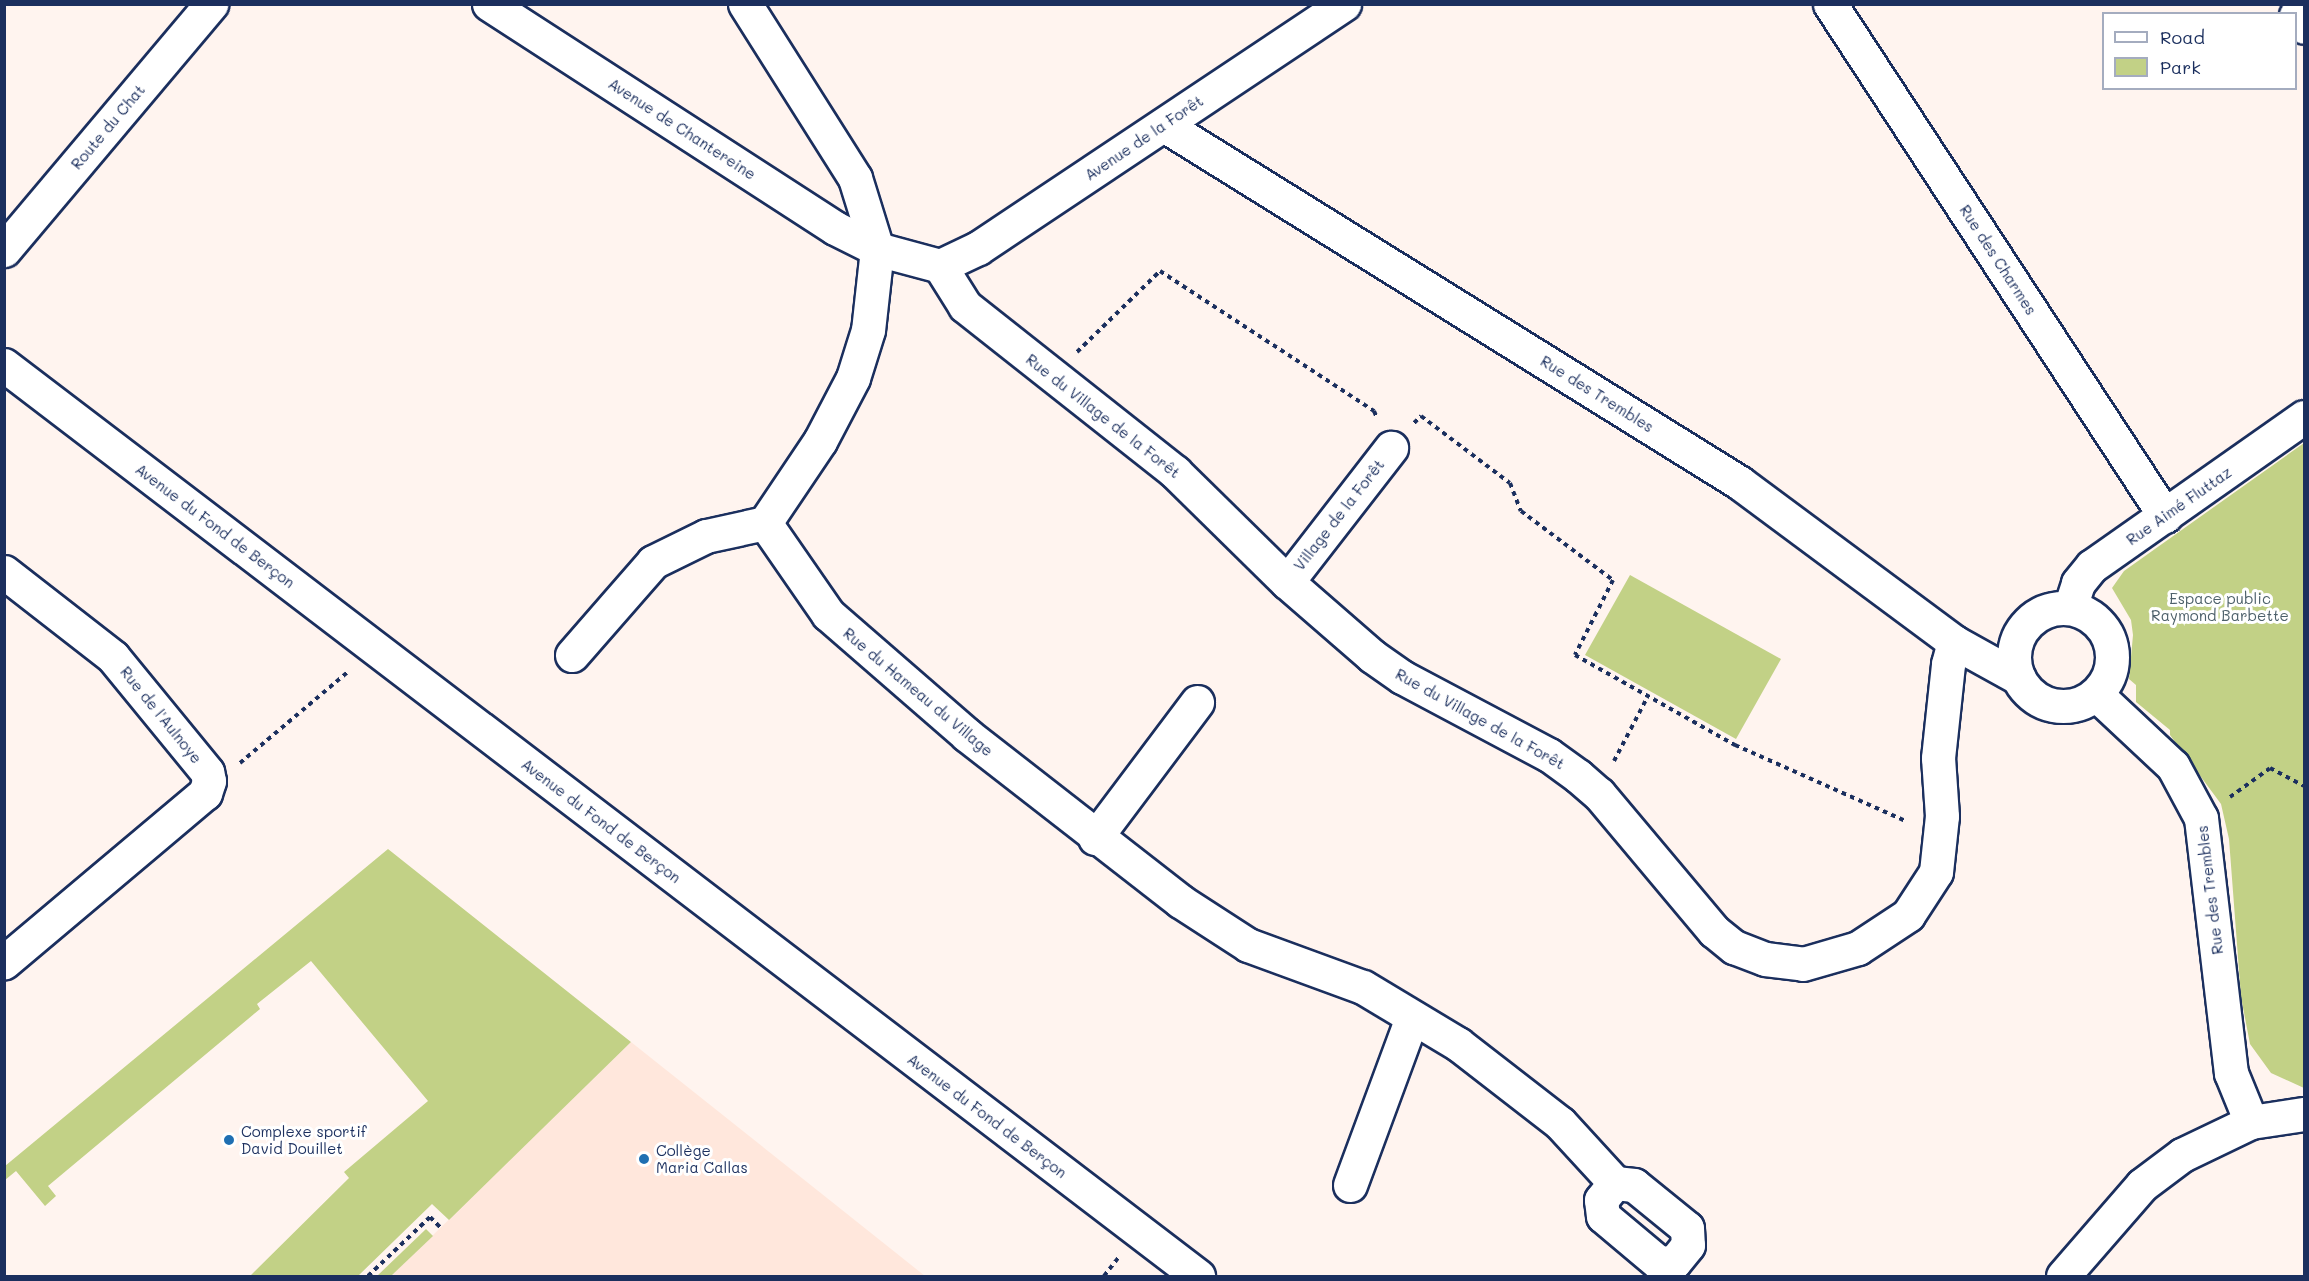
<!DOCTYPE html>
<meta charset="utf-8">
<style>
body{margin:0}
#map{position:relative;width:2309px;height:1281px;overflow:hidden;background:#fff4ef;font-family:Mali,sans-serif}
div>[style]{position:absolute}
.built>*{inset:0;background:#ffe7dc}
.green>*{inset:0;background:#c2d186}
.path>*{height:4px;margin-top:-2px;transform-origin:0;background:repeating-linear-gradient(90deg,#1b2f5e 0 4.5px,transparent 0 9px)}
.roads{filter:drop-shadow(2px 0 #1b2f5e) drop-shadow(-2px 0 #1b2f5e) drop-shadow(0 2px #1b2f5e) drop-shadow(0 -2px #1b2f5e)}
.minor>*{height:33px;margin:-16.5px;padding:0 16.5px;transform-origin:16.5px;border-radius:16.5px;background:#fff}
.minor>.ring{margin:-16.5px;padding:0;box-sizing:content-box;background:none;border:33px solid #fff;border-radius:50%}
.dots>*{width:16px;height:16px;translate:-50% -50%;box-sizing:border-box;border:3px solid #fff;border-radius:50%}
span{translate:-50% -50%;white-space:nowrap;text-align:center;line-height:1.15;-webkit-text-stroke:6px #fff;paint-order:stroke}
.street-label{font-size:15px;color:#1b2f5e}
.park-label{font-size:15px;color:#4d606a}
.poi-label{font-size:15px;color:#1b2f5e}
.left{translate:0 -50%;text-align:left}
.frame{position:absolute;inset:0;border:6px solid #1b2f5e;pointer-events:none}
.legend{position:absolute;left:2102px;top:12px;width:195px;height:78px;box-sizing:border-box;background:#fff;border:2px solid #a4acbf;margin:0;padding:8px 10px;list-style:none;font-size:18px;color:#1b2f5e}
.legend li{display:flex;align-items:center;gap:12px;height:30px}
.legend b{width:30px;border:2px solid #a4acbf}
</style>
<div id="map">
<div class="built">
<i style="clip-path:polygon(631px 1042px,925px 1276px,391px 1276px)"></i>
</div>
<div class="green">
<i style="clip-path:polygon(2304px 443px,2304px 1088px,2271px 1073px,2250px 1044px,2241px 997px,2229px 839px,2221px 804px,2170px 735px,2170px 730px,2136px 702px,2136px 685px,2129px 679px,2133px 635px,2131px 620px,2112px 588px,2124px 571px)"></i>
<i style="clip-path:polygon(1630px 575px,1781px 659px,1736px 739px,1585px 655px)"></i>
<i style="clip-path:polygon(388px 849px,631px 1042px,449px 1220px,432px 1204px,358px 1276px,250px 1276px,349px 1178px,344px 1172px,428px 1101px,311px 961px,257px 1004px,260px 1009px,48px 1186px,56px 1196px,45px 1206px,16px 1171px,5px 1180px,5px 1166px)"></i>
<i style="clip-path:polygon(426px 1229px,433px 1236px,391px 1276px,377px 1276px)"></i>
</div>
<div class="path">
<i style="left:1077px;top:352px;width:116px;rotate:-44.3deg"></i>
<i style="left:1160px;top:271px;width:256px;rotate:33.2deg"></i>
<i style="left:1374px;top:411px;width:8px;rotate:67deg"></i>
<i style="left:1414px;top:423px;width:10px;rotate:-45deg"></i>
<i style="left:1421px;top:416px;width:111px;rotate:37deg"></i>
<i style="left:1510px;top:483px;width:30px;rotate:69deg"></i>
<i style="left:1521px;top:511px;width:115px;rotate:36.9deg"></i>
<i style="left:1613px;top:580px;width:84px;rotate:116.9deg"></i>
<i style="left:1575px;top:655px;width:184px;rotate:29.4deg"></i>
<i style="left:1735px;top:745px;width:187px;rotate:24deg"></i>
<i style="left:1614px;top:761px;width:71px;rotate:-62.4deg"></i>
<i style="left:240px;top:763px;width:143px;rotate:-40.2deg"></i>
<i style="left:2230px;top:797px;width:49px;rotate:-35.9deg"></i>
<i style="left:2270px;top:768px;width:38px;rotate:28deg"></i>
<i style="left:368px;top:1276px;width:86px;rotate:-43.6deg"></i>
<i style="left:430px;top:1217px;width:16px;rotate:45deg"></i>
<i style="left:1104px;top:1276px;width:23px;rotate:-52deg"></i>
</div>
<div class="roads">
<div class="minor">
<i style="left:489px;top:4px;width:412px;rotate:32.9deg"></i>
<i style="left:835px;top:228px;width:47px;rotate:26.6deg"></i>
<i style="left:877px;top:249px;width:65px;rotate:15.1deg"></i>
<i style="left:745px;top:4px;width:206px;rotate:57.7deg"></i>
<i style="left:855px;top:178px;width:74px;rotate:72.8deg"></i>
<i style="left:877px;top:249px;width:81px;rotate:96.3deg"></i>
<i style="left:868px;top:330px;width:50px;rotate:107.4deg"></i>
<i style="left:853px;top:378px;width:71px;rotate:117.6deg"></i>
<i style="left:820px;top:441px;width:99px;rotate:123.9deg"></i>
<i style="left:765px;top:523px;width:111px;rotate:55.3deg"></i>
<i style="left:828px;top:614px;width:184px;rotate:41deg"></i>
<i style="left:967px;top:735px;width:270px;rotate:37.9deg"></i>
<i style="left:1180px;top:901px;width:81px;rotate:32.9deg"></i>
<i style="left:1248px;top:945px;width:122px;rotate:20.1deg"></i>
<i style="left:1363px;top:987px;width:111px;rotate:31deg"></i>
<i style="left:1458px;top:1044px;width:129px;rotate:37.8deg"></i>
<i style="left:1560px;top:1123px;width:81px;rotate:47.5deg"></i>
<i style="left:1830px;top:4px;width:612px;rotate:56.8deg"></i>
<i style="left:2296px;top:15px;width:14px;rotate:56deg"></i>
<i style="left:1164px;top:125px;width:678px;rotate:31.86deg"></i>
<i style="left:1740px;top:483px;width:267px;rotate:36.6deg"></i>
<i style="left:1954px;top:642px;width:74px;rotate:29deg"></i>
<i style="left:4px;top:250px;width:322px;rotate:-49.9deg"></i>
<i style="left:940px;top:266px;width:47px;rotate:58deg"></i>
<i style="left:965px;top:306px;width:268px;rotate:38.3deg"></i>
<i style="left:1175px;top:472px;width:157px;rotate:44.5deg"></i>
<i style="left:1287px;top:582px;width:113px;rotate:41deg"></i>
<i style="left:1372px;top:656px;width:37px;rotate:35deg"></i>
<i style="left:1402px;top:677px;width:166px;rotate:28deg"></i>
<i style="left:1549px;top:755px;width:36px;rotate:36deg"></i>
<i style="left:1578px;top:776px;width:28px;rotate:41deg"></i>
<i style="left:1599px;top:794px;width:179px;rotate:50deg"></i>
<i style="left:1714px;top:931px;width:26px;rotate:39deg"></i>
<i style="left:1734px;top:947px;width:33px;rotate:21deg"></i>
<i style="left:1765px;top:959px;width:38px;rotate:7deg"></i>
<i style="left:1803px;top:964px;width:57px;rotate:-16.2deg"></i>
<i style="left:1858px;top:948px;width:60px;rotate:-33.4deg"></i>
<i style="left:1908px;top:915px;width:51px;rotate:-56.9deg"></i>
<i style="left:1936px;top:872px;width:56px;rotate:-83.9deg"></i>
<i style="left:1942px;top:816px;width:58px;rotate:-93.9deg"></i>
<i style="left:1938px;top:758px;width:95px;rotate:-83.9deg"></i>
<i style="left:1948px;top:664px;width:23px;rotate:-75deg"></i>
<i style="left:940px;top:266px;width:42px;rotate:-25.3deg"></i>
<i style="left:978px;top:248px;width:440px;rotate:-33.7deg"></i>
<i style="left:4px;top:365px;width:1502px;rotate:37.34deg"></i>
<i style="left:4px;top:572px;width:138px;rotate:37.9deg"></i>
<i style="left:113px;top:657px;width:149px;rotate:50.7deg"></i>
<i style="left:207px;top:772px;width:9px;rotate:77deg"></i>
<i style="left:209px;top:781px;width:13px;rotate:108deg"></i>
<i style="left:205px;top:793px;width:263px;rotate:139.9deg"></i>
<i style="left:1287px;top:582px;width:170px;rotate:-52.2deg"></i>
<i class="ring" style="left:2014px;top:608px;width:65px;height:65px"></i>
<i style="left:2070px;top:608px;width:26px;rotate:-72deg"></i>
<i style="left:2078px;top:583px;width:22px;rotate:-51deg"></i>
<i style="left:2092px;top:566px;width:259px;rotate:-35.1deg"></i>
<i style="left:572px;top:655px;width:123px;rotate:-48.9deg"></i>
<i style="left:653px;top:562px;width:59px;rotate:-26.1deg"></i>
<i style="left:706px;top:536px;width:60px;rotate:-12.4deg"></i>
<i style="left:2096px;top:694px;width:105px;rotate:43.1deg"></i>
<i style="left:2173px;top:766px;width:59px;rotate:61.7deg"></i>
<i style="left:2201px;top:818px;width:257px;rotate:83.3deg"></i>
<i style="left:2231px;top:1073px;width:53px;rotate:67.8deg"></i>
<i style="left:1095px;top:838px;width:170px;rotate:-53.1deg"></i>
<i style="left:1615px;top:1183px;width:19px;rotate:6deg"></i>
<i style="left:1634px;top:1185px;width:68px;rotate:39.1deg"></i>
<i style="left:1687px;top:1228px;width:17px;rotate:87deg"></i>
<i style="left:1688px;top:1245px;width:22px;rotate:129deg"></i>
<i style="left:1674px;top:1262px;width:15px;rotate:176deg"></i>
<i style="left:1659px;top:1263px;width:73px;rotate:-140deg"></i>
<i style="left:1603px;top:1216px;width:16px;rotate:-97deg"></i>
<i style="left:1601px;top:1200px;width:22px;rotate:-51deg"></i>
<i style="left:1350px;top:1185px;width:179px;rotate:-69.7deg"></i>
<i style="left:2063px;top:1276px;width:121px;rotate:-49deg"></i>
<i style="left:2142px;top:1185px;width:50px;rotate:-36.9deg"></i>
<i style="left:2182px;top:1155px;width:76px;rotate:-25.6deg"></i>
<i style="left:2251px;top:1122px;width:54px;rotate:-8.6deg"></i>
</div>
</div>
<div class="dots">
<i style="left:229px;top:1140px;background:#1f6fb2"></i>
<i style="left:644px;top:1159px;background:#1f6fb2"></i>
</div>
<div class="street-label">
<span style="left:108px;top:127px;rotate:-50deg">Route du Chat</span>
<span style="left:682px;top:129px;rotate:33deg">Avenue de Chantereine</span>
<span style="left:1144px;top:138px;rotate:-34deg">Avenue de la Forêt</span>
<span style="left:1998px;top:260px;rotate:57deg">Rue des Charmes</span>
<span style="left:1597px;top:394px;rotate:32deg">Rue des Trembles</span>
<span style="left:1103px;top:416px;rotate:38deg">Rue du Village de la Forêt</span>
<span style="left:2179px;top:506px;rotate:-35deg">Rue Aimé Fluttaz</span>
<span style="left:1339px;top:515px;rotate:-52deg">Village de la Forêt</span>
<span style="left:215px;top:526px;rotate:37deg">Avenue du Fond de Berçon</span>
<span style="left:918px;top:692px;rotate:40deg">Rue du Hameau du Village</span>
<span style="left:161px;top:715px;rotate:51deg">Rue de l'Aulnoye</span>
<span style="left:1480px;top:719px;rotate:29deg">Rue du Village de la Forêt</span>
<span style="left:601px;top:821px;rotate:37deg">Avenue du Fond de Berçon</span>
<span style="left:2210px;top:890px;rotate:-97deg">Rue des Trembles</span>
<span style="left:987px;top:1116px;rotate:37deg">Avenue du Fond de Berçon</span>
</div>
<div class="park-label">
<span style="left:2220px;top:607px">Espace public<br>Raymond Barbette</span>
</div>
<div class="poi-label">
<span class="left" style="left:241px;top:1140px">Complexe sportif<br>David Douillet</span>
<span class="left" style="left:656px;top:1159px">Collège<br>Maria Callas</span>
</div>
<div class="frame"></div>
<ul class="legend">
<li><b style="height:8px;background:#fff"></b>Road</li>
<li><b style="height:16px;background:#c2d186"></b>Park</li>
</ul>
</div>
